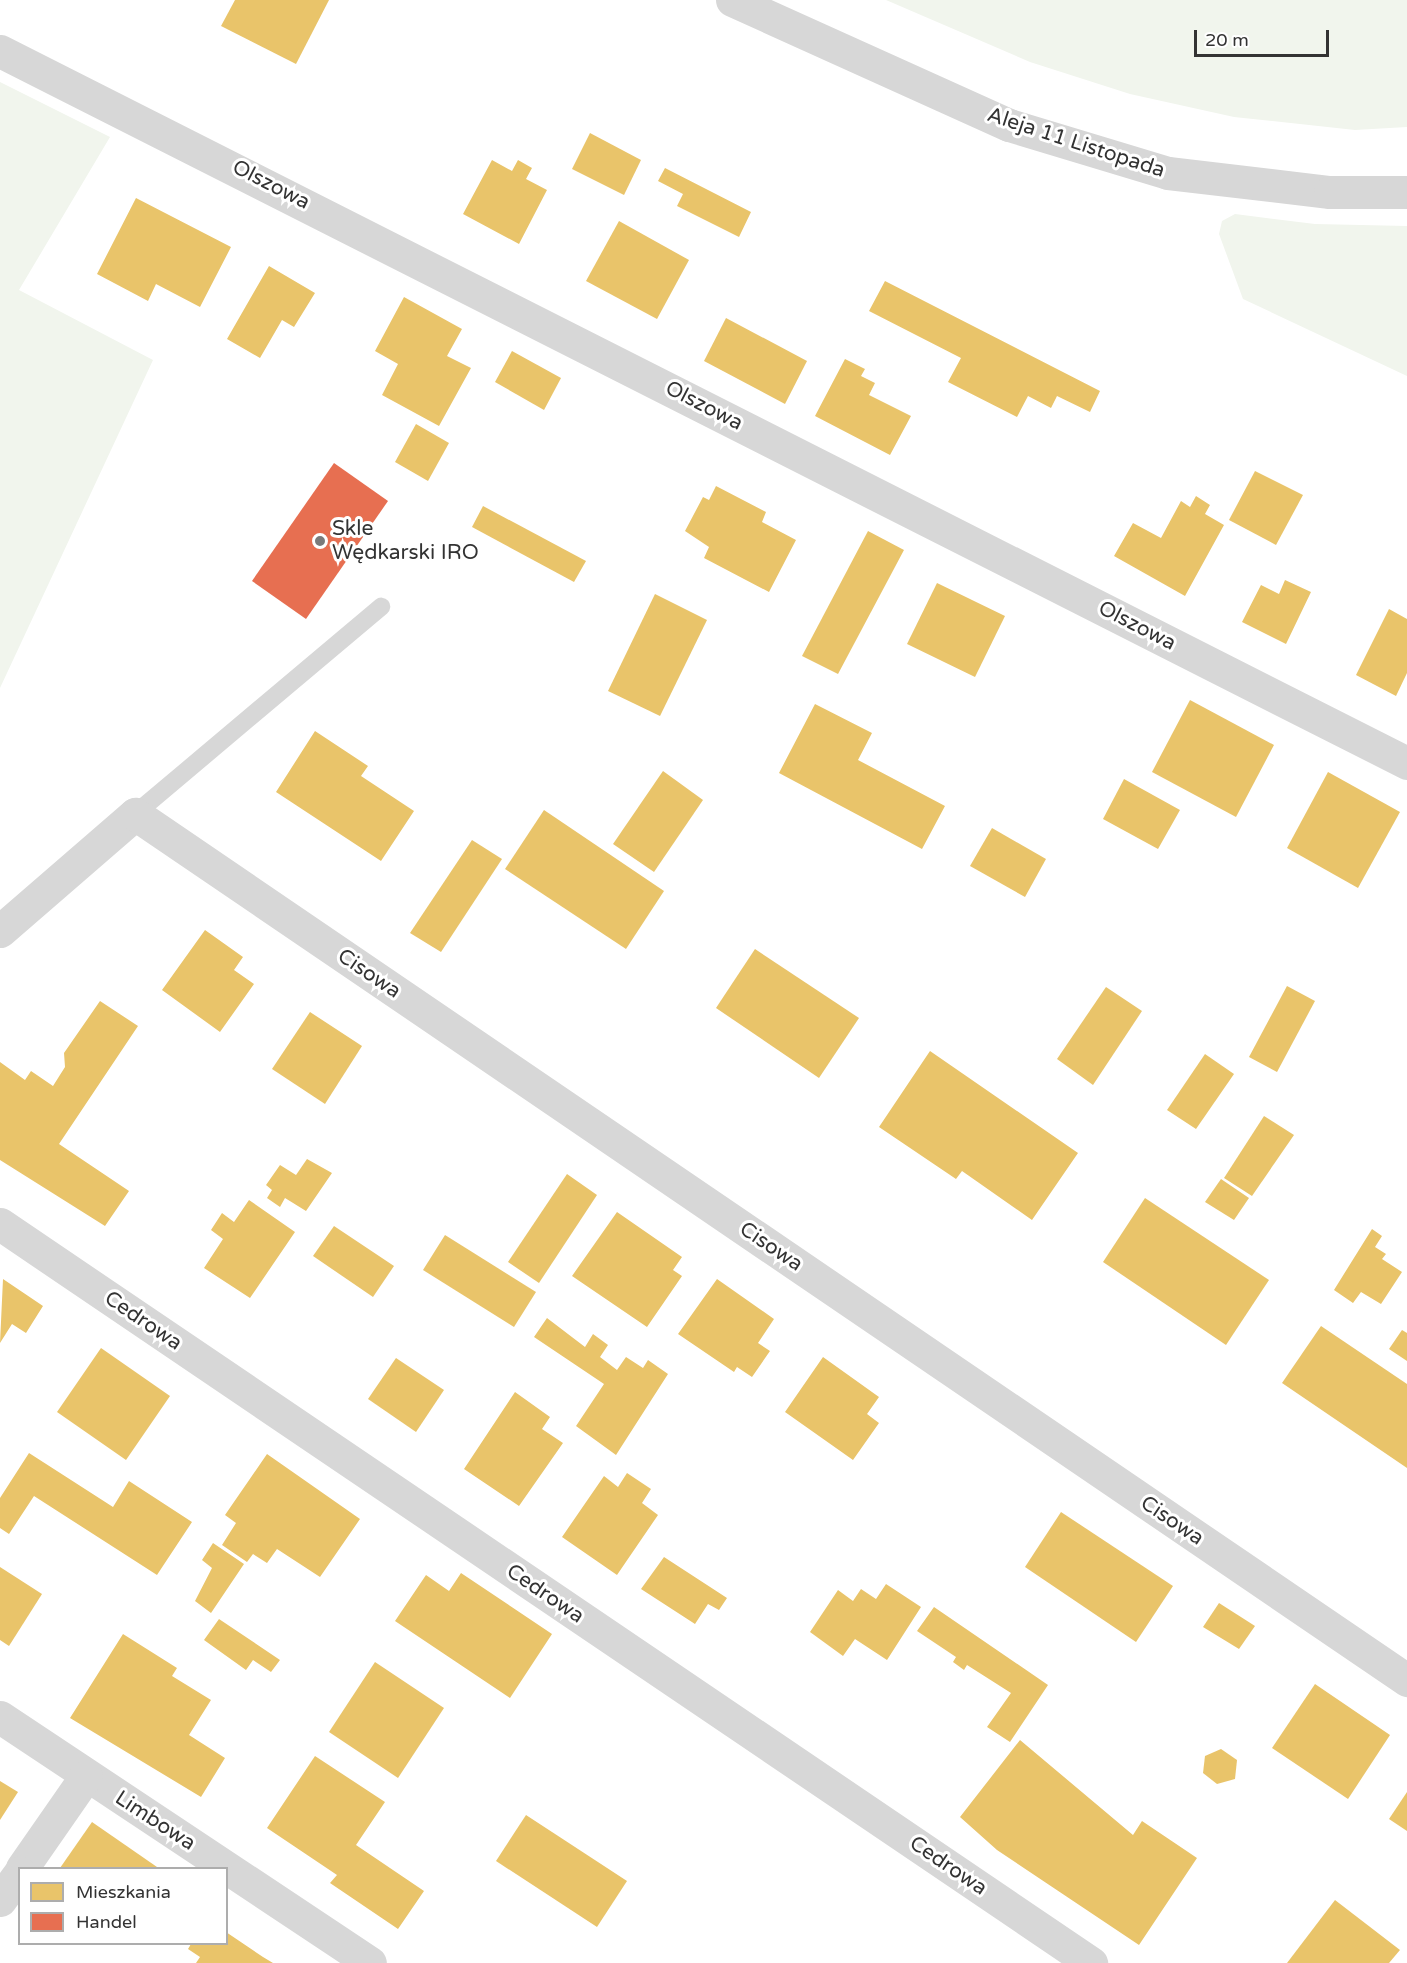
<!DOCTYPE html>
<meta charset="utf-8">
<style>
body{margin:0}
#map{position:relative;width:1407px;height:1963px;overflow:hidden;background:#fff;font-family:"Varela Round",sans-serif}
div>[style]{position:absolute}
.green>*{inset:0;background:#f1f5ed}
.homes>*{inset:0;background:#e9c46a}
.shops>*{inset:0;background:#e76f51}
.service>*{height:18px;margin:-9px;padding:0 9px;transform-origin:9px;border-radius:9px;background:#d7d7d7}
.minor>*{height:33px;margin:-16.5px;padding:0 16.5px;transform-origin:16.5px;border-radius:16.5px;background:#d7d7d7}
.tertiary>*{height:33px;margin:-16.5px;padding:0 16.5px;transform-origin:16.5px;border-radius:16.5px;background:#d7d7d7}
.dots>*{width:16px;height:16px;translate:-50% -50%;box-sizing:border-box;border:3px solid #fff;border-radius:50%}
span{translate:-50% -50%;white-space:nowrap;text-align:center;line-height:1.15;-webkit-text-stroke:6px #fff;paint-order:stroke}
.street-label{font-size:21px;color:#333}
.poi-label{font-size:21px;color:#333}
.left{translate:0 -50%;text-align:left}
.legend{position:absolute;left:18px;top:1867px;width:210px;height:78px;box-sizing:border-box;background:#fff;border:2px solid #adadad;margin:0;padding:8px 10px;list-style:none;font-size:18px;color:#333}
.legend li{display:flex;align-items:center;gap:12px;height:30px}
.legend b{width:30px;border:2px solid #adadad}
.scale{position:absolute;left:1194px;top:30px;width:135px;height:27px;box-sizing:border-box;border:3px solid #333;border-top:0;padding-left:8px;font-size:18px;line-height:21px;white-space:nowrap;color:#333;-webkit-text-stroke:4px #fff;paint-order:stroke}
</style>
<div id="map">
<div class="green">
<i style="clip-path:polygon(886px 0,1407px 0,1407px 127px,1355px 130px,1234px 117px,1130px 94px,1030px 62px)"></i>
<i style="clip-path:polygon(0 82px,110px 137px,19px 290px,153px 360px,0 688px)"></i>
<i style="clip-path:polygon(1235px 214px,1315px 224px,1407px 226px,1407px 376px,1243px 299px,1219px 234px,1222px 221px)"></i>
</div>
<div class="homes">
<i style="clip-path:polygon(235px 0,329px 0,296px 64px,221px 26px)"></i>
<i style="clip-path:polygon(590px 133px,641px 160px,624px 195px,572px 169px)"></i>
<i style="clip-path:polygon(492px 160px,512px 171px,518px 160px,532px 168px,526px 179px,547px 190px,519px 244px,463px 214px)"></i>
<i style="clip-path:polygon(665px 168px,751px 212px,739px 237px,677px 206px,683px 194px,658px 181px)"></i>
<i style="clip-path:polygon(136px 198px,231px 247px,200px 307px,156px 284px,148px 301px,97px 274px)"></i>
<i style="clip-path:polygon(619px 221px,689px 260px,657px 319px,586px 281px)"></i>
<i style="clip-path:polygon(269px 266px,315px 293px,294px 327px,282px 320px,260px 358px,227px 339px)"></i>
<i style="clip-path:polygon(885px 281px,1100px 391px,1090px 412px,1057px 396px,1051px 408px,1028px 396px,1017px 417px,948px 382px,961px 358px,869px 311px)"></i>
<i style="clip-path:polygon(404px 297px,462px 329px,447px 356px,471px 368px,439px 426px,382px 395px,398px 364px,375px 351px)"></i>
<i style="clip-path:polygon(726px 318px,807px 361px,785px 404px,704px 361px)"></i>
<i style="clip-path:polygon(512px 351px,561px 378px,544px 410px,495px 382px)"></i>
<i style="clip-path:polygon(845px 359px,865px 369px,861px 376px,875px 383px,869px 395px,911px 416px,890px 455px,815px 416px)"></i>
<i style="clip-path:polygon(416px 424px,449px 443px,428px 481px,395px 462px)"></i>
<i style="clip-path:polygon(1255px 471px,1303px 495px,1276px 545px,1229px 520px)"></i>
<i style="clip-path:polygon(716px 486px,766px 512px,762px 522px,796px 540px,769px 592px,704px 558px,709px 547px,685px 531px,703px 497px,709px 500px)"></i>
<i style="clip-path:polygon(1196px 496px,1210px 505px,1205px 514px,1224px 525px,1185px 596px,1114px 556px,1133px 523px,1161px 538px,1181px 501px,1190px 507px)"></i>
<i style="clip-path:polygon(483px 506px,586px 561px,574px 582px,472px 527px)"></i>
<i style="clip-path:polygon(868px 531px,904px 550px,838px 674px,802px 656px)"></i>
<i style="clip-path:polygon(1285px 580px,1311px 592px,1286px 644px,1242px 622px,1261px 585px,1279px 594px)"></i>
<i style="clip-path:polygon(937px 583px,1005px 616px,975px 677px,907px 644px)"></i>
<i style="clip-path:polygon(655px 594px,707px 620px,660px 716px,608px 691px)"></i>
<i style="clip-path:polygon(1389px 609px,1407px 619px,1407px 673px,1396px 696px,1356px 675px)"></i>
<i style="clip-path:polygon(1190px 700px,1274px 745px,1236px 817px,1152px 772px)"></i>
<i style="clip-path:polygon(815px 704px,872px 733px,858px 760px,945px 806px,922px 849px,779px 773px)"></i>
<i style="clip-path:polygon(315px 731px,368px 766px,361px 776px,414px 811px,381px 861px,276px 792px)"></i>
<i style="clip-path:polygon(663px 771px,703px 800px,654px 872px,613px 844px)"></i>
<i style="clip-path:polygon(1328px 772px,1400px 812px,1358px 888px,1287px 848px)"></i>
<i style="clip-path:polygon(1124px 779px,1180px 810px,1158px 849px,1103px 819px)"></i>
<i style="clip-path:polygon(544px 810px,664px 891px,626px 949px,505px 869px)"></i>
<i style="clip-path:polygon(992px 828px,1046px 859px,1025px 897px,970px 866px)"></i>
<i style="clip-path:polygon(472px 840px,502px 859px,441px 952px,410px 933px)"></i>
<i style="clip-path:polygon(205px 930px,243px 957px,234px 970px,254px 984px,220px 1032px,162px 990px)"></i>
<i style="clip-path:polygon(755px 949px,859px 1018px,819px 1078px,716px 1008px)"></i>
<i style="clip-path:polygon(1287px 986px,1315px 1001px,1277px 1072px,1249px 1057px)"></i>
<i style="clip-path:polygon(1106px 987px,1142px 1011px,1093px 1085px,1057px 1059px)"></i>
<i style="clip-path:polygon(100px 1001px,138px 1026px,59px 1144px,129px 1191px,105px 1226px,0 1160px,0 1062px,25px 1080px,31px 1071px,53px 1086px,65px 1067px,64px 1053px)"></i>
<i style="clip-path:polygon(310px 1012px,362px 1046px,325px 1104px,272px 1069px)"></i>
<i style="clip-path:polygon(930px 1051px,1078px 1153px,1032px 1220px,962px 1171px,956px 1179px,879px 1127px)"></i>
<i style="clip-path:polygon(1205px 1054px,1234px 1074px,1196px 1129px,1167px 1110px)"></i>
<i style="clip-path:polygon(1264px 1116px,1294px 1135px,1252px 1196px,1224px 1178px)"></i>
<i style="clip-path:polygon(307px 1159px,332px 1173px,306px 1211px,285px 1198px,280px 1207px,267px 1198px,272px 1190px,266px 1185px,280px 1165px,296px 1175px)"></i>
<i style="clip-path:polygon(567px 1174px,597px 1195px,539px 1283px,508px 1262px)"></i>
<i style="clip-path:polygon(1221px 1179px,1249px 1198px,1234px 1220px,1205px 1202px)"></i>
<i style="clip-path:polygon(1145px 1198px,1269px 1280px,1226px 1345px,1103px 1262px)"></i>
<i style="clip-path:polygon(249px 1200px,295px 1232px,250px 1298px,204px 1268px,223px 1239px,211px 1230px,222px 1213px,234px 1222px)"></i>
<i style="clip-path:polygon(617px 1212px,682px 1257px,673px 1270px,682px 1276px,647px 1327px,572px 1276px)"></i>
<i style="clip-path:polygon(334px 1226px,394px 1266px,373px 1297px,313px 1256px)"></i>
<i style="clip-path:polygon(1372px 1229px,1382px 1236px,1375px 1247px,1386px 1254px,1382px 1259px,1402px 1272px,1381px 1304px,1361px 1292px,1353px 1303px,1334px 1290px)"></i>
<i style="clip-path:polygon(445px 1235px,536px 1292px,514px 1327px,423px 1270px)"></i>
<i style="clip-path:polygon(3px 1279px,43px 1306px,26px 1333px,12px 1324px,0 1343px)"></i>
<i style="clip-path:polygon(717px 1279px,774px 1319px,758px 1343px,770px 1351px,752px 1377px,737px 1367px,734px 1372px,678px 1334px)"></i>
<i style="clip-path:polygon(547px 1318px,585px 1347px,593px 1334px,608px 1345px,600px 1357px,617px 1370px,626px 1357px,643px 1368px,648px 1360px,668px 1374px,616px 1455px,576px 1426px,604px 1384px,534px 1337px)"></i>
<i style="clip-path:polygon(1321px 1326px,1407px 1384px,1407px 1468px,1282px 1383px)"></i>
<i style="clip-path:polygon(1402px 1330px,1407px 1333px,1407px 1361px,1389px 1349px)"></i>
<i style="clip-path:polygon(101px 1348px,170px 1396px,126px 1460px,57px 1412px)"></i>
<i style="clip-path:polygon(823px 1357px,879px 1397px,867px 1414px,879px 1423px,853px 1460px,785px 1412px)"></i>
<i style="clip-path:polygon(396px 1358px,444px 1390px,416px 1432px,368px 1399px)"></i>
<i style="clip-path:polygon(515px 1392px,550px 1417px,542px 1429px,563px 1443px,519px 1506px,464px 1469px)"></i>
<i style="clip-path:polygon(29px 1453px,113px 1507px,129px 1481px,192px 1522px,157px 1575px,34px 1496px,9px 1534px,0 1528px,0 1498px)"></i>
<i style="clip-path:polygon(267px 1454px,360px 1519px,320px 1577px,277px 1549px,267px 1563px,253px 1554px,247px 1562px,222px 1545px,236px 1523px,225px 1515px)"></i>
<i style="clip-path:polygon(627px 1473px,651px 1489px,642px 1503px,658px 1515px,617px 1575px,562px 1537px,604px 1476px,618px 1487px)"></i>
<i style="clip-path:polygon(1061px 1512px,1173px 1586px,1136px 1642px,1025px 1567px)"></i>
<i style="clip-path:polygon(213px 1543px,244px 1564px,211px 1613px,195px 1601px,212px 1568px,202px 1560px)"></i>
<i style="clip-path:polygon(664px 1557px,727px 1598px,719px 1610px,708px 1604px,695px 1624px,641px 1589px)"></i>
<i style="clip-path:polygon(0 1567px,42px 1594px,9px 1646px,0 1640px)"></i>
<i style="clip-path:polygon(461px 1573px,552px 1634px,510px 1698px,395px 1621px,426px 1575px,449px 1591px)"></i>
<i style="clip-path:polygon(886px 1584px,921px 1607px,887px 1660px,855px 1639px,843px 1656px,810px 1632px,838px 1590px,853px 1601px,861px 1589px,876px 1599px)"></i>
<i style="clip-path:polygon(1219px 1603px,1255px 1626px,1239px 1649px,1203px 1627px)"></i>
<i style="clip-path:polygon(934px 1607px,1048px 1685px,1010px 1742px,987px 1727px,1011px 1693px,967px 1665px,964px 1670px,953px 1662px,956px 1657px,917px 1631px)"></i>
<i style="clip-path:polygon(219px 1619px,280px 1660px,271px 1672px,253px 1660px,246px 1670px,204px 1640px)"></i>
<i style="clip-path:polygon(123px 1634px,177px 1668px,172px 1676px,211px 1700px,189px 1735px,225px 1758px,201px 1797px,70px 1718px)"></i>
<i style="clip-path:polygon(375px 1662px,444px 1708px,398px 1778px,329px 1732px)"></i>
<i style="clip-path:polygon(1315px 1684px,1390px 1735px,1348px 1799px,1272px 1748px)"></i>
<i style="clip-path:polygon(1020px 1740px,1133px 1835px,1142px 1821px,1197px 1858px,1139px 1945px,997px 1850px,960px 1817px)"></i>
<i style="clip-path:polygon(1221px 1749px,1237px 1760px,1235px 1779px,1217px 1784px,1203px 1773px,1205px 1756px)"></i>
<i style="clip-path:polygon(315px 1756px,385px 1802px,356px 1845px,424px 1891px,398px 1929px,330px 1883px,337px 1875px,267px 1828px)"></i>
<i style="clip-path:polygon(0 1781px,18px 1792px,0 1820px)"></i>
<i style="clip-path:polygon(1407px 1792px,1407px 1831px,1389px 1819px)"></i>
<i style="clip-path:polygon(526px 1815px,627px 1881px,597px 1927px,496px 1861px)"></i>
<i style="clip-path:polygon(92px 1822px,157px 1867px,155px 1868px,60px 1868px)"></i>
<i style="clip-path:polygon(1335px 1900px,1400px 1950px,1389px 1963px,1287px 1963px)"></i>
<i style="clip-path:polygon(226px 1932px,263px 1957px,273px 1963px,196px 1963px,200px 1957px,188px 1949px,191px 1944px,226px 1944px)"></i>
</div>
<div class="shops">
<i style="clip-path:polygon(334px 463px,388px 501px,306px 619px,252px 581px)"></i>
</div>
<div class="service">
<i style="left:135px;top:814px;width:322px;rotate:-40.1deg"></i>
</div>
<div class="minor">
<i style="left:0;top:51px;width:1577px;rotate:26.84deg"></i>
<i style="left:0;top:931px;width:179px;rotate:-40.9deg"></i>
<i style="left:135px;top:814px;width:1539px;rotate:34.25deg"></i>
<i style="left:0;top:1224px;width:1318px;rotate:34.11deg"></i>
<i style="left:0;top:1717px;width:444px;rotate:33.6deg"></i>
<i style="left:22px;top:1868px;width:112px;rotate:-55.2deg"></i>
<i style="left:0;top:1900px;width:34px;rotate:-54deg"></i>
</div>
<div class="tertiary">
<i style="left:732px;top:0;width:304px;rotate:24.3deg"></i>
<i style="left:1009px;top:125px;width:166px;rotate:16.8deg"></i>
<i style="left:1168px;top:173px;width:163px;rotate:6.7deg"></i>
<i style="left:1330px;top:192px;width:77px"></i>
</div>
<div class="dots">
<i style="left:320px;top:541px;background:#7a7a7a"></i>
</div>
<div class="street-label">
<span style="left:1076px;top:143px;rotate:18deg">Aleja 11 Listopada</span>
<span style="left:271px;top:185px;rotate:27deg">Olszowa</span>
<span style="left:704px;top:406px;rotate:27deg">Olszowa</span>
<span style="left:1137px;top:626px;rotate:27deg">Olszowa</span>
<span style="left:369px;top:974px;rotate:34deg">Cisowa</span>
<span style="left:771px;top:1247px;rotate:34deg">Cisowa</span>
<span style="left:143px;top:1321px;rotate:34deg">Cedrowa</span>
<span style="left:1172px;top:1521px;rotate:34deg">Cisowa</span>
<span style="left:545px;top:1594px;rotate:34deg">Cedrowa</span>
<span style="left:155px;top:1821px;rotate:33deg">Limbowa</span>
<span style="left:948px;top:1866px;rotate:34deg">Cedrowa</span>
</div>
<div class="poi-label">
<span class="left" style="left:332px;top:541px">Skle<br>Wędkarski IRO</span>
</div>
<ul class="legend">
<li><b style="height:16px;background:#e9c46a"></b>Mieszkania</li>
<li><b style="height:16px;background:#e76f51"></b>Handel</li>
</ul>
<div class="scale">20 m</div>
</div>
